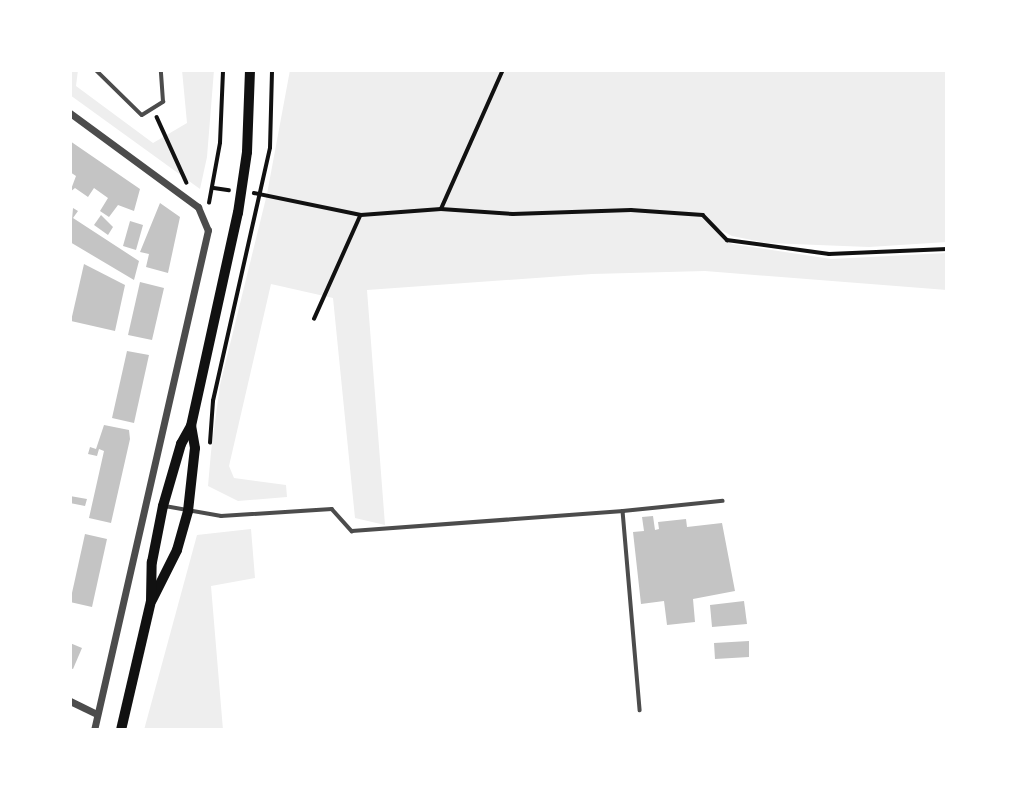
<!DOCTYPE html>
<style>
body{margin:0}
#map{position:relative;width:1017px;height:800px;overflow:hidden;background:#fff;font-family:"Archivo Narrow",sans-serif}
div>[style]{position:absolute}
.green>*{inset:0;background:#eee}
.building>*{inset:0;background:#c4c4c4}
.path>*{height:3.5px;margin:-1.75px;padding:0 1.75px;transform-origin:1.75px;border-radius:1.75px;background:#111}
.service>*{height:3.5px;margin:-1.75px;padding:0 1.75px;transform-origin:1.75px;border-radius:1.75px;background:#4c4c4c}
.minor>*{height:7px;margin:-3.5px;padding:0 3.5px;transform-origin:3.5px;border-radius:3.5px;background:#4c4c4c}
.secondary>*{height:10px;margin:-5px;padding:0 5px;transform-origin:5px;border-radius:5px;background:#111}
span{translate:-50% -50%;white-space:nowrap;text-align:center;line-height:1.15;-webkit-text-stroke:6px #fff;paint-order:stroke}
.frame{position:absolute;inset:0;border:72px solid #fff;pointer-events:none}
</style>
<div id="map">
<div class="green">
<i style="clip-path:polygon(70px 70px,78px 70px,76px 86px,153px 143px,187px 123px,182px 70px,214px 70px,207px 157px,200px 189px,70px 95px)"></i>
<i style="clip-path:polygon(290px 70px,947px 70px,947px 242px,869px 247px,767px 243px,732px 236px,711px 225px,732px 244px,831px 259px,947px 253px,947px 290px,705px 271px,592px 274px,367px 290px,385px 525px,355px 518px,333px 298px,271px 284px,229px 466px,234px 478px,286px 485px,287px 497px,238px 501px,208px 486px,211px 452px,220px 385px,267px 194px)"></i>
<i style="clip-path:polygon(251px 529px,255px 578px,211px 586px,223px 730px,144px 730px,197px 535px)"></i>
</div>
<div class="building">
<i style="clip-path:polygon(70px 141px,140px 189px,134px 211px,118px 205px,109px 217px,100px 211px,108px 198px,94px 188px,88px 197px,75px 188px,70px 192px,76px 176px,70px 172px)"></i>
<i style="clip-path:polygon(160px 203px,180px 217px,168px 273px,146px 267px,149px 254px,140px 252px)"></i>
<i style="clip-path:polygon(73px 208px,78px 211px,73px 218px,139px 261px,134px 280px,70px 242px)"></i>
<i style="clip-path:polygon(101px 215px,113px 227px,108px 235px,94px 225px)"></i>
<i style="clip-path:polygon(130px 221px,143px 225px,136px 250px,123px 246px)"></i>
<i style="clip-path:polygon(84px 264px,125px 285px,115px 331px,71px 321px)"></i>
<i style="clip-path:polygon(140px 282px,164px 288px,152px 340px,128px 335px)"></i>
<i style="clip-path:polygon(127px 351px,149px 355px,134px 423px,112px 418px)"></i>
<i style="clip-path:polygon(104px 425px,129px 430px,130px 439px,111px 523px,89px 518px,104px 451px,99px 449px,97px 456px,88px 454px,90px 447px,96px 449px)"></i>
<i style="clip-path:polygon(70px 496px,87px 499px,85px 506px,70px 503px)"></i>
<i style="clip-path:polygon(653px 516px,655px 530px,659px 529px,658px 522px,686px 519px,687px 527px,722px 523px,735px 591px,693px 599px,695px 622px,667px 625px,664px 601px,641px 604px,633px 532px,644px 531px,642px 517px)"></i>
<i style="clip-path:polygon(85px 534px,107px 539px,92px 607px,70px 602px)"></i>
<i style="clip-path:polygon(744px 601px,747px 624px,712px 627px,710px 605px)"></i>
<i style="clip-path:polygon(749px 641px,749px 657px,715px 659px,714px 643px)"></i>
<i style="clip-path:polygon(70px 643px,82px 648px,73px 669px,70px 668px)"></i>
</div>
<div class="path">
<i style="left:157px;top:117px;width:72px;rotate:65.6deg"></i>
<i style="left:214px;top:188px;width:15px;rotate:8deg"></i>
<i style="left:254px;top:193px;width:109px;rotate:11.6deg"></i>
<i style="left:361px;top:215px;width:80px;rotate:-4.3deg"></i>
<i style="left:441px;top:209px;width:72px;rotate:4deg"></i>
<i style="left:513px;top:214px;width:118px;rotate:-1.9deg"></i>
<i style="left:631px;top:210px;width:72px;rotate:4deg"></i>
<i style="left:703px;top:215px;width:35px;rotate:46deg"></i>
<i style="left:727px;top:240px;width:103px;rotate:7.8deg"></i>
<i style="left:829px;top:254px;width:118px;rotate:-2.4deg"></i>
<i style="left:209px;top:203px;width:61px;rotate:-79.6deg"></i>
<i style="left:220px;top:143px;width:73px;rotate:-87.6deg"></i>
<i style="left:441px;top:209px;width:152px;rotate:-66deg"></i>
<i style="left:314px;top:319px;width:113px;rotate:-65.9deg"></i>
<i style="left:210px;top:443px;width:42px;rotate:-85.9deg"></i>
<i style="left:213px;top:401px;width:259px;rotate:-77.3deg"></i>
<i style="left:270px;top:148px;width:78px;rotate:-88.5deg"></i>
</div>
<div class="service">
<i style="left:96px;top:70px;width:64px;rotate:44.4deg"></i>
<i style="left:142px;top:115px;width:25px;rotate:-32deg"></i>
<i style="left:163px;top:102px;width:32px;rotate:-94deg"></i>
<i style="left:165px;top:506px;width:57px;rotate:10.1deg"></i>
<i style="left:221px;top:516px;width:111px;rotate:-3.6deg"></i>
<i style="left:332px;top:509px;width:30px;rotate:48deg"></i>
<i style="left:352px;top:531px;width:272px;rotate:-4.2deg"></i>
<i style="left:623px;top:511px;width:200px;rotate:85.1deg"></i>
<i style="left:623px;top:511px;width:100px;rotate:-5.8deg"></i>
</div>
<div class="minor">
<i style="left:70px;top:113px;width:159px;rotate:36.3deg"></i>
<i style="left:198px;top:207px;width:25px;rotate:67deg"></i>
<i style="left:208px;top:230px;width:513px;rotate:102.84deg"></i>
<i style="left:70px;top:701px;width:30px;rotate:26deg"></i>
</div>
<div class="secondary">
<i style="left:152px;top:600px;width:56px;rotate:-63.4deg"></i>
<i style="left:177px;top:550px;width:41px;rotate:-74.2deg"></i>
<i style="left:188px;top:511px;width:63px;rotate:-83.7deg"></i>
<i style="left:195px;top:448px;width:22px;rotate:-100deg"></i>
<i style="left:121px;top:730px;width:132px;rotate:-76.9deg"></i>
<i style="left:151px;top:601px;width:39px;rotate:-89deg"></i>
<i style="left:152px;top:562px;width:57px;rotate:-78.9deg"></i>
<i style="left:163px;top:506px;width:65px;rotate:-73.8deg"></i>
<i style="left:181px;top:444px;width:21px;rotate:-61deg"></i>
<i style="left:191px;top:426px;width:218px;rotate:-77.6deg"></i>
<i style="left:238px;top:213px;width:62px;rotate:-81.6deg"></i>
<i style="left:247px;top:152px;width:82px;rotate:-87.9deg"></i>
</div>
<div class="frame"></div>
</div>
